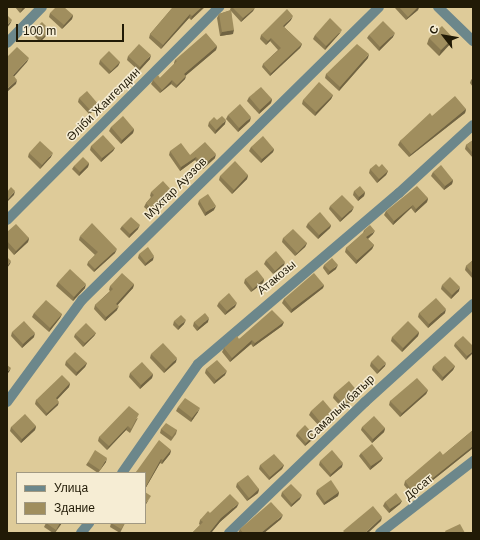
<!DOCTYPE html>
<meta charset="utf-8">
<style>
body{margin:0}
#map{position:relative;width:480px;height:540px;overflow:hidden;background:#decb99;font-family:Helvetica,sans-serif}
div>[style]{position:absolute}
.minor>*{height:10px;margin:-5px;padding:0 5px;transform-origin:5px;border-radius:5px;background:#6c878b}
.wall>*{inset:0;background:#8a7a51}
.shaded-wall>*{inset:0;background:#706342}
.building>*{inset:0;background:#a08e5e}
span{translate:-50% -50%;white-space:nowrap;text-align:center;line-height:1.15;-webkit-text-stroke:3px #f6edd4;paint-order:stroke}
.street-label{font-size:12px;color:#211a06}
.frame{position:absolute;inset:0;border:8px solid #211a06;pointer-events:none}
.legend{position:absolute;left:16px;top:472px;width:130px;height:52px;box-sizing:border-box;background:#f6edd4;border:1px solid #a19982;margin:0;padding:5px 7px;list-style:none;font-size:12px;color:#211a06}
.legend li{display:flex;align-items:center;gap:8px;height:20px}
.legend b{width:20px;border:1px solid #a19982}
.north{position:absolute;left:424px;top:16px;width:40px;height:40px;-webkit-text-stroke:3px #f6edd4;paint-order:stroke;rotate:301deg;font-size:11px;font-weight:700;line-height:16px;text-align:center;color:#211a06}
.north::after{content:'';display:block;margin:auto;width:14px;height:18px;background:#211a06;clip-path:polygon(50% 0,100% 100%,50% 72%,0 100%)}
.scale{position:absolute;left:16px;top:24px;width:108px;height:18px;box-sizing:border-box;border:2px solid #211a06;border-top:0;padding-left:5px;font-size:12px;line-height:14px;white-space:nowrap;color:#211a06;-webkit-text-stroke:3px #f6edd4;paint-order:stroke}
</style>
<div id="map">
<div class="minor">
<i style="left:438px;top:7px;width:49px;rotate:44.2deg"></i>
<i style="left:7px;top:43px;width:50px;rotate:-45.8deg"></i>
<i style="left:7px;top:220px;width:301px;rotate:-45.1deg"></i>
<i style="left:7px;top:402px;width:127px;rotate:-53.7deg"></i>
<i style="left:82px;top:300px;width:417px;rotate:-44.6deg"></i>
<i style="left:122px;top:473px;width:133px;rotate:-55.1deg"></i>
<i style="left:198px;top:364px;width:264px;rotate:-40.4deg"></i>
<i style="left:399px;top:193px;width:100px;rotate:-42.6deg"></i>
<i style="left:81px;top:533px;width:13px;rotate:-51deg"></i>
<i style="left:229px;top:533px;width:189px;rotate:-43.9deg"></i>
<i style="left:365px;top:402px;width:146px;rotate:-42.2deg"></i>
<i style="left:380px;top:533px;width:118px;rotate:-37.7deg"></i>
</div>
<div class="wall">
<i style="clip-path:polygon(15px 7px,26px 7px,20px 13px)"></i>
<i style="clip-path:polygon(173px 7px,204px 8px,191px 20px,189px 18px,161px 49px,149px 38px,150px 34px)"></i>
<i style="clip-path:polygon(231px 7px,254px 7px,253px 11px,241px 22px,231px 11px,233px 34px,220px 36px,217px 18px,219px 14px,231px 10px,230px 10px)"></i>
<i style="clip-path:polygon(396px 7px,419px 7px,418px 10px,406px 20px,395px 8px)"></i>
<i style="clip-path:polygon(50px 13px,73px 15px,72px 19px,62px 29px,49px 17px)"></i>
<i style="clip-path:polygon(291px 20px,284px 27px,302px 44px,300px 48px,270px 76px,262px 67px,263px 64px,278px 50px,270px 41px,266px 45px,260px 39px,261px 35px)"></i>
<i style="clip-path:polygon(33px 30px,48px 34px,40px 42px,32px 34px)"></i>
<i style="clip-path:polygon(340px 33px,325px 50px,313px 39px,315px 35px)"></i>
<i style="clip-path:polygon(369px 35px,393px 37px,379px 51px,367px 38px)"></i>
<i style="clip-path:polygon(429px 38px,453px 38px,451px 43px,439px 56px,427px 44px)"></i>
<i style="clip-path:polygon(217px 46px,216px 50px,186px 75px,185px 79px,176px 88px,171px 84px,160px 93px,151px 84px,153px 80px,160px 78px,174px 64px,174px 63px,175px 60px)"></i>
<i style="clip-path:polygon(128px 56px,150px 59px,139px 71px,127px 60px)"></i>
<i style="clip-path:polygon(368px 58px,339px 91px,325px 78px,326px 74px)"></i>
<i style="clip-path:polygon(100px 60px,120px 62px,118px 66px,109px 74px,99px 64px)"></i>
<i style="clip-path:polygon(473px 78px,473px 87px,470px 83px,471px 80px)"></i>
<i style="clip-path:polygon(333px 95px,331px 99px,315px 116px,302px 104px,303px 100px)"></i>
<i style="clip-path:polygon(249px 97px,272px 99px,271px 103px,259px 114px,247px 101px)"></i>
<i style="clip-path:polygon(79px 98px,98px 108px,89px 114px,78px 102px)"></i>
<i style="clip-path:polygon(466px 109px,465px 113px,409px 157px,398px 145px,400px 141px,432px 116px)"></i>
<i style="clip-path:polygon(228px 115px,250px 121px,238px 132px,226px 119px)"></i>
<i style="clip-path:polygon(217px 120px,225px 124px,215px 134px,208px 126px,209px 122px)"></i>
<i style="clip-path:polygon(111px 127px,134px 129px,133px 133px,121px 144px,109px 131px)"></i>
<i style="clip-path:polygon(473px 140px,473px 158px,465px 149px,466px 145px)"></i>
<i style="clip-path:polygon(91px 146px,115px 148px,113px 151px,101px 162px,90px 150px)"></i>
<i style="clip-path:polygon(251px 147px,274px 149px,273px 152px,261px 163px,249px 151px)"></i>
<i style="clip-path:polygon(170px 151px,190px 155px,215px 158px,203px 169px,195px 160px,180px 171px,169px 155px)"></i>
<i style="clip-path:polygon(29px 153px,51px 157px,40px 169px,28px 157px)"></i>
<i style="clip-path:polygon(89px 163px,88px 167px,79px 176px,72px 169px,74px 166px)"></i>
<i style="clip-path:polygon(379px 167px,388px 171px,386px 175px,377px 183px,369px 173px,370px 169px)"></i>
<i style="clip-path:polygon(433px 172px,453px 180px,452px 184px,444px 190px,431px 176px)"></i>
<i style="clip-path:polygon(248px 175px,247px 179px,232px 194px,219px 180px,220px 176px)"></i>
<i style="clip-path:polygon(354px 191px,365px 192px,364px 196px,358px 201px,353px 195px)"></i>
<i style="clip-path:polygon(151px 192px,173px 197px,153px 215px,144px 207px,146px 203px,151px 197px,150px 196px)"></i>
<i style="clip-path:polygon(428px 198px,427px 202px,415px 213px,411px 208px,393px 225px,384px 215px,386px 211px)"></i>
<i style="clip-path:polygon(199px 200px,214px 210px,205px 216px,198px 204px)"></i>
<i style="clip-path:polygon(330px 206px,352px 211px,340px 222px,329px 209px)"></i>
<i style="clip-path:polygon(308px 223px,331px 225px,330px 228px,318px 239px,306px 227px)"></i>
<i style="clip-path:polygon(122px 226px,138px 229px,129px 238px,120px 229px)"></i>
<i style="clip-path:polygon(364px 230px,373px 234px,368px 239px,374px 245px,372px 249px,356px 264px,345px 252px,346px 248px,363px 234px)"></i>
<i style="clip-path:polygon(7px 232px,29px 238px,28px 242px,14px 255px,7px 247px)"></i>
<i style="clip-path:polygon(80px 236px,115px 253px,94px 272px,87px 265px,88px 262px,95px 255px,79px 240px)"></i>
<i style="clip-path:polygon(283px 238px,307px 243px,305px 247px,295px 256px,282px 242px)"></i>
<i style="clip-path:polygon(139px 254px,153px 260px,145px 266px,138px 258px)"></i>
<i style="clip-path:polygon(266px 260px,284px 265px,273px 274px,264px 264px)"></i>
<i style="clip-path:polygon(473px 260px,473px 279px,465px 270px,466px 266px)"></i>
<i style="clip-path:polygon(324px 265px,336px 269px,328px 275px,323px 268px)"></i>
<i style="clip-path:polygon(245px 279px,264px 279px,263px 283px,251px 292px,244px 283px)"></i>
<i style="clip-path:polygon(58px 282px,85px 288px,73px 301px,56px 286px)"></i>
<i style="clip-path:polygon(134px 284px,133px 288px,117px 305px,117px 310px,105px 321px,94px 309px,95px 305px,110px 291px,109px 290px,110px 286px)"></i>
<i style="clip-path:polygon(324px 285px,323px 288px,291px 313px,282px 303px,284px 299px)"></i>
<i style="clip-path:polygon(442px 285px,459px 291px,451px 299px,441px 289px)"></i>
<i style="clip-path:polygon(219px 302px,235px 307px,225px 315px,217px 306px)"></i>
<i style="clip-path:polygon(34px 313px,62px 314px,60px 318px,49px 332px,32px 317px)"></i>
<i style="clip-path:polygon(419px 313px,445px 313px,428px 328px,418px 317px)"></i>
<i style="clip-path:polygon(174px 321px,184px 324px,178px 330px,173px 325px)"></i>
<i style="clip-path:polygon(194px 322px,208px 322px,197px 331px,193px 326px)"></i>
<i style="clip-path:polygon(284px 322px,282px 326px,253px 347px,251px 344px,230px 362px,222px 352px,224px 348px,239px 339px)"></i>
<i style="clip-path:polygon(12px 332px,34px 337px,22px 348px,11px 336px)"></i>
<i style="clip-path:polygon(419px 332px,418px 336px,402px 352px,391px 341px,392px 337px)"></i>
<i style="clip-path:polygon(96px 333px,94px 336px,83px 347px,74px 337px,75px 334px)"></i>
<i style="clip-path:polygon(455px 343px,473px 346px,466px 360px,454px 346px)"></i>
<i style="clip-path:polygon(151px 354px,176px 362px,164px 373px,150px 358px)"></i>
<i style="clip-path:polygon(66px 361px,87px 363px,85px 367px,76px 376px,65px 365px)"></i>
<i style="clip-path:polygon(371px 362px,385px 366px,377px 374px,370px 366px)"></i>
<i style="clip-path:polygon(433px 366px,455px 366px,453px 370px,442px 381px,432px 370px)"></i>
<i style="clip-path:polygon(206px 369px,225px 375px,214px 384px,205px 373px)"></i>
<i style="clip-path:polygon(130px 373px,153px 374px,152px 378px,140px 389px,129px 377px)"></i>
<i style="clip-path:polygon(70px 383px,69px 387px,57px 399px,58px 405px,46px 416px,35px 404px,36px 400px)"></i>
<i style="clip-path:polygon(428px 390px,426px 394px,400px 417px,389px 405px,390px 401px)"></i>
<i style="clip-path:polygon(358px 392px,357px 396px,343px 409px,333px 398px,334px 394px)"></i>
<i style="clip-path:polygon(178px 407px,198px 412px,191px 422px,176px 411px)"></i>
<i style="clip-path:polygon(311px 411px,334px 413px,333px 417px,321px 428px,309px 415px)"></i>
<i style="clip-path:polygon(138px 418px,130px 433px,126px 430px,107px 450px,98px 441px,99px 437px)"></i>
<i style="clip-path:polygon(36px 426px,35px 430px,21px 443px,10px 431px,11px 427px)"></i>
<i style="clip-path:polygon(362px 427px,385px 428px,384px 432px,372px 443px,361px 430px)"></i>
<i style="clip-path:polygon(161px 429px,177px 430px,176px 434px,171px 441px,160px 433px)"></i>
<i style="clip-path:polygon(473px 430px,473px 448px,413px 496px,404px 485px,405px 481px,443px 455px)"></i>
<i style="clip-path:polygon(297px 433px,313px 439px,305px 446px,296px 436px)"></i>
<i style="clip-path:polygon(171px 450px,170px 454px,162px 464px,160px 463px,145px 489px,145px 473px,136px 473px,136px 472px)"></i>
<i style="clip-path:polygon(361px 453px,383px 458px,381px 461px,370px 470px,359px 456px)"></i>
<i style="clip-path:polygon(320px 461px,342px 467px,330px 477px,319px 465px)"></i>
<i style="clip-path:polygon(88px 462px,106px 462px,98px 473px,86px 465px)"></i>
<i style="clip-path:polygon(260px 465px,284px 465px,282px 469px,269px 480px,259px 469px)"></i>
<i style="clip-path:polygon(237px 483px,259px 489px,258px 493px,247px 501px,236px 487px)"></i>
<i style="clip-path:polygon(317px 490px,339px 492px,338px 496px,324px 505px,316px 494px)"></i>
<i style="clip-path:polygon(282px 492px,300px 499px,291px 507px,281px 496px)"></i>
<i style="clip-path:polygon(402px 501px,400px 504px,389px 513px,383px 506px,385px 502px)"></i>
<i style="clip-path:polygon(237px 507px,220px 522px,211px 533px,192px 533px,200px 525px,199px 524px,200px 520px,210px 513px)"></i>
<i style="clip-path:polygon(281px 519px,264px 533px,238px 533px,240px 529px)"></i>
<i style="clip-path:polygon(46px 523px,62px 523px,55px 533px,53px 533px,44px 527px)"></i>
<i style="clip-path:polygon(111px 523px,125px 523px,120px 533px,110px 527px)"></i>
</div>
<div class="shaded-wall">
<i style="clip-path:polygon(23px 7px,26px 7px,20px 13px)"></i>
<i style="clip-path:polygon(202px 7px,204px 7px,191px 20px,192px 16px)"></i>
<i style="clip-path:polygon(418px 7px,419px 7px,418px 10px,406px 20px,408px 17px)"></i>
<i style="clip-path:polygon(255px 8px,253px 11px,241px 22px,243px 18px)"></i>
<i style="clip-path:polygon(190px 14px,189px 18px,161px 49px,163px 45px)"></i>
<i style="clip-path:polygon(73px 15px,72px 19px,62px 29px,64px 25px)"></i>
<i style="clip-path:polygon(293px 16px,291px 20px,282px 29px,283px 26px)"></i>
<i style="clip-path:polygon(12px 20px,10px 24px,7px 28px,7px 25px)"></i>
<i style="clip-path:polygon(50px 30px,48px 34px,40px 42px,42px 38px)"></i>
<i style="clip-path:polygon(234px 30px,233px 34px,220px 36px,222px 32px)"></i>
<i style="clip-path:polygon(342px 30px,340px 33px,325px 50px,326px 46px)"></i>
<i style="clip-path:polygon(395px 33px,393px 37px,379px 51px,380px 47px)"></i>
<i style="clip-path:polygon(271px 38px,270px 41px,266px 45px,268px 41px)"></i>
<i style="clip-path:polygon(453px 38px,451px 43px,439px 56px,441px 50px)"></i>
<i style="clip-path:polygon(302px 44px,300px 48px,270px 76px,271px 73px)"></i>
<i style="clip-path:polygon(217px 46px,216px 50px,183px 78px,184px 74px)"></i>
<i style="clip-path:polygon(369px 54px,368px 58px,339px 91px,340px 87px)"></i>
<i style="clip-path:polygon(151px 55px,150px 59px,139px 71px,140px 67px)"></i>
<i style="clip-path:polygon(29px 58px,27px 62px,12px 79px,13px 75px)"></i>
<i style="clip-path:polygon(120px 62px,118px 66px,109px 74px,111px 71px)"></i>
<i style="clip-path:polygon(186px 76px,185px 79px,176px 88px,177px 85px)"></i>
<i style="clip-path:polygon(17px 80px,16px 84px,7px 92px,7px 89px)"></i>
<i style="clip-path:polygon(172px 80px,171px 84px,160px 93px,162px 90px)"></i>
<i style="clip-path:polygon(333px 95px,331px 99px,315px 116px,316px 112px)"></i>
<i style="clip-path:polygon(272px 99px,271px 103px,259px 114px,260px 110px)"></i>
<i style="clip-path:polygon(99px 105px,98px 108px,89px 114px,90px 110px)"></i>
<i style="clip-path:polygon(466px 109px,465px 113px,409px 157px,411px 154px)"></i>
<i style="clip-path:polygon(251px 117px,250px 121px,238px 132px,239px 128px)"></i>
<i style="clip-path:polygon(226px 120px,225px 124px,215px 134px,216px 130px)"></i>
<i style="clip-path:polygon(134px 129px,133px 133px,121px 144px,122px 140px)"></i>
<i style="clip-path:polygon(115px 148px,113px 151px,101px 162px,102px 158px)"></i>
<i style="clip-path:polygon(274px 149px,273px 152px,261px 163px,262px 159px)"></i>
<i style="clip-path:polygon(53px 153px,51px 157px,40px 169px,42px 165px)"></i>
<i style="clip-path:polygon(216px 154px,215px 158px,203px 169px,204px 165px)"></i>
<i style="clip-path:polygon(196px 157px,195px 160px,180px 171px,181px 167px)"></i>
<i style="clip-path:polygon(89px 163px,88px 167px,79px 176px,80px 172px)"></i>
<i style="clip-path:polygon(388px 171px,386px 175px,377px 183px,379px 179px)"></i>
<i style="clip-path:polygon(248px 175px,247px 179px,232px 194px,234px 190px)"></i>
<i style="clip-path:polygon(453px 180px,452px 184px,444px 190px,445px 186px)"></i>
<i style="clip-path:polygon(15px 191px,14px 195px,7px 202px,7px 200px)"></i>
<i style="clip-path:polygon(365px 192px,364px 196px,358px 201px,359px 197px)"></i>
<i style="clip-path:polygon(174px 193px,173px 197px,153px 215px,154px 212px)"></i>
<i style="clip-path:polygon(428px 198px,427px 202px,415px 213px,416px 209px)"></i>
<i style="clip-path:polygon(413px 205px,411px 208px,393px 225px,394px 221px)"></i>
<i style="clip-path:polygon(216px 206px,214px 210px,205px 216px,206px 212px)"></i>
<i style="clip-path:polygon(354px 207px,352px 211px,340px 222px,342px 218px)"></i>
<i style="clip-path:polygon(140px 225px,138px 229px,129px 238px,130px 234px)"></i>
<i style="clip-path:polygon(331px 225px,330px 228px,318px 239px,319px 235px)"></i>
<i style="clip-path:polygon(375px 231px,373px 234px,365px 241px,366px 237px)"></i>
<i style="clip-path:polygon(29px 238px,28px 242px,14px 255px,16px 251px)"></i>
<i style="clip-path:polygon(307px 243px,305px 247px,295px 256px,297px 253px)"></i>
<i style="clip-path:polygon(374px 245px,372px 249px,356px 264px,357px 260px)"></i>
<i style="clip-path:polygon(117px 249px,115px 253px,94px 272px,95px 269px)"></i>
<i style="clip-path:polygon(154px 256px,153px 260px,145px 266px,146px 263px)"></i>
<i style="clip-path:polygon(11px 261px,10px 264px,7px 268px,7px 266px)"></i>
<i style="clip-path:polygon(285px 262px,284px 265px,273px 274px,275px 271px)"></i>
<i style="clip-path:polygon(338px 265px,336px 269px,328px 275px,330px 271px)"></i>
<i style="clip-path:polygon(264px 279px,263px 283px,251px 292px,253px 289px)"></i>
<i style="clip-path:polygon(86px 284px,85px 288px,73px 301px,74px 297px)"></i>
<i style="clip-path:polygon(134px 284px,133px 288px,115px 308px,116px 304px)"></i>
<i style="clip-path:polygon(324px 285px,323px 288px,291px 313px,292px 309px)"></i>
<i style="clip-path:polygon(460px 287px,459px 291px,451px 299px,452px 295px)"></i>
<i style="clip-path:polygon(237px 303px,235px 307px,225px 315px,227px 311px)"></i>
<i style="clip-path:polygon(119px 306px,117px 310px,105px 321px,106px 317px)"></i>
<i style="clip-path:polygon(446px 309px,445px 313px,428px 328px,429px 324px)"></i>
<i style="clip-path:polygon(62px 314px,60px 318px,49px 332px,50px 328px)"></i>
<i style="clip-path:polygon(209px 318px,208px 322px,197px 331px,199px 327px)"></i>
<i style="clip-path:polygon(186px 320px,184px 324px,178px 330px,179px 326px)"></i>
<i style="clip-path:polygon(284px 322px,282px 326px,253px 347px,255px 343px)"></i>
<i style="clip-path:polygon(419px 332px,418px 336px,402px 352px,403px 348px)"></i>
<i style="clip-path:polygon(35px 333px,34px 337px,22px 348px,23px 344px)"></i>
<i style="clip-path:polygon(96px 333px,94px 336px,83px 347px,85px 343px)"></i>
<i style="clip-path:polygon(252px 340px,251px 344px,230px 362px,232px 358px)"></i>
<i style="clip-path:polygon(473px 351px,473px 353px,466px 360px,467px 356px)"></i>
<i style="clip-path:polygon(177px 358px,176px 362px,164px 373px,166px 369px)"></i>
<i style="clip-path:polygon(87px 363px,85px 367px,76px 376px,77px 372px)"></i>
<i style="clip-path:polygon(386px 363px,385px 366px,377px 374px,379px 370px)"></i>
<i style="clip-path:polygon(455px 366px,453px 370px,442px 381px,443px 377px)"></i>
<i style="clip-path:polygon(11px 368px,9px 372px,7px 374px,7px 372px)"></i>
<i style="clip-path:polygon(227px 371px,225px 375px,214px 384px,216px 380px)"></i>
<i style="clip-path:polygon(153px 374px,152px 378px,140px 389px,141px 385px)"></i>
<i style="clip-path:polygon(70px 383px,69px 387px,55px 402px,56px 398px)"></i>
<i style="clip-path:polygon(428px 390px,426px 394px,400px 417px,402px 413px)"></i>
<i style="clip-path:polygon(358px 392px,357px 396px,343px 409px,344px 405px)"></i>
<i style="clip-path:polygon(59px 402px,58px 405px,46px 416px,47px 413px)"></i>
<i style="clip-path:polygon(200px 408px,198px 412px,191px 422px,192px 418px)"></i>
<i style="clip-path:polygon(334px 413px,333px 417px,321px 428px,322px 424px)"></i>
<i style="clip-path:polygon(36px 426px,35px 430px,21px 443px,22px 439px)"></i>
<i style="clip-path:polygon(128px 426px,126px 430px,107px 450px,109px 446px)"></i>
<i style="clip-path:polygon(385px 428px,384px 432px,372px 443px,373px 439px)"></i>
<i style="clip-path:polygon(314px 435px,313px 439px,305px 446px,306px 443px)"></i>
<i style="clip-path:polygon(473px 446px,473px 448px,413px 496px,414px 493px)"></i>
<i style="clip-path:polygon(171px 450px,170px 454px,162px 464px,163px 460px)"></i>
<i style="clip-path:polygon(107px 458px,106px 462px,98px 473px,100px 470px)"></i>
<i style="clip-path:polygon(383px 458px,381px 461px,370px 470px,371px 466px)"></i>
<i style="clip-path:polygon(161px 459px,160px 463px,145px 489px,145px 488px)"></i>
<i style="clip-path:polygon(343px 463px,342px 467px,330px 477px,331px 474px)"></i>
<i style="clip-path:polygon(284px 465px,282px 469px,269px 480px,270px 477px)"></i>
<i style="clip-path:polygon(259px 489px,258px 493px,247px 501px,249px 498px)"></i>
<i style="clip-path:polygon(339px 492px,338px 496px,324px 505px,325px 502px)"></i>
<i style="clip-path:polygon(302px 495px,300px 499px,291px 507px,292px 504px)"></i>
<i style="clip-path:polygon(151px 496px,149px 499px,145px 506px,145px 504px)"></i>
<i style="clip-path:polygon(402px 501px,400px 504px,389px 513px,390px 509px)"></i>
<i style="clip-path:polygon(239px 503px,237px 507px,220px 522px,211px 533px,209px 533px,221px 518px)"></i>
<i style="clip-path:polygon(283px 515px,281px 519px,264px 533px,261px 533px)"></i>
<i style="clip-path:polygon(382px 517px,381px 521px,368px 533px,365px 533px)"></i>
<i style="clip-path:polygon(60px 523px,62px 523px,54px 533px,56px 530px)"></i>
</div>
<div class="building">
<i style="clip-path:polygon(56px 7px,64px 7px,73px 15px,64px 25px,50px 13px)"></i>
<i style="clip-path:polygon(173px 7px,202px 7px,192px 16px,190px 14px,163px 45px,150px 34px)"></i>
<i style="clip-path:polygon(232px 7px,254px 7px,255px 8px,243px 18px)"></i>
<i style="clip-path:polygon(399px 7px,418px 7px,408px 17px)"></i>
<i style="clip-path:polygon(287px 9px,293px 16px,283px 26px,302px 44px,271px 73px,263px 64px,281px 48px,271px 38px,268px 41px,261px 35px)"></i>
<i style="clip-path:polygon(231px 10px,234px 30px,222px 32px,219px 14px)"></i>
<i style="clip-path:polygon(7px 15px,12px 20px,7px 25px)"></i>
<i style="clip-path:polygon(330px 18px,342px 30px,326px 46px,315px 35px)"></i>
<i style="clip-path:polygon(383px 21px,395px 33px,380px 47px,369px 35px)"></i>
<i style="clip-path:polygon(42px 22px,50px 30px,42px 38px,33px 30px)"></i>
<i style="clip-path:polygon(442px 26px,453px 38px,441px 50px,429px 38px)"></i>
<i style="clip-path:polygon(206px 33px,217px 46px,184px 74px,186px 76px,177px 85px,172px 80px,162px 90px,153px 80px,158px 75px,160px 78px,177px 61px,175px 60px)"></i>
<i style="clip-path:polygon(139px 44px,151px 55px,140px 67px,128px 56px)"></i>
<i style="clip-path:polygon(357px 44px,369px 54px,340px 87px,326px 74px)"></i>
<i style="clip-path:polygon(17px 47px,29px 58px,13px 75px,17px 80px,7px 89px,7px 57px)"></i>
<i style="clip-path:polygon(109px 51px,120px 62px,111px 71px,100px 60px)"></i>
<i style="clip-path:polygon(319px 82px,333px 95px,316px 112px,303px 100px)"></i>
<i style="clip-path:polygon(261px 87px,272px 99px,260px 110px,249px 97px)"></i>
<i style="clip-path:polygon(87px 91px,99px 105px,90px 110px,79px 98px)"></i>
<i style="clip-path:polygon(455px 96px,466px 109px,411px 154px,400px 141px,430px 113px,432px 116px)"></i>
<i style="clip-path:polygon(240px 104px,251px 117px,239px 128px,228px 115px)"></i>
<i style="clip-path:polygon(123px 116px,134px 129px,122px 140px,111px 127px)"></i>
<i style="clip-path:polygon(222px 116px,226px 120px,216px 130px,209px 122px,214px 117px,217px 120px)"></i>
<i style="clip-path:polygon(103px 135px,115px 148px,102px 158px,91px 146px)"></i>
<i style="clip-path:polygon(263px 136px,274px 149px,262px 159px,251px 147px)"></i>
<i style="clip-path:polygon(473px 140px,473px 153px,466px 145px)"></i>
<i style="clip-path:polygon(40px 141px,53px 153px,42px 165px,29px 153px)"></i>
<i style="clip-path:polygon(205px 142px,216px 154px,204px 165px,196px 157px,181px 167px,170px 151px,181px 143px,190px 155px)"></i>
<i style="clip-path:polygon(83px 157px,89px 163px,80px 172px,74px 166px)"></i>
<i style="clip-path:polygon(235px 161px,248px 175px,234px 190px,220px 176px)"></i>
<i style="clip-path:polygon(376px 164px,379px 167px,382px 164px,388px 171px,379px 179px,370px 169px)"></i>
<i style="clip-path:polygon(441px 165px,453px 180px,445px 186px,433px 172px)"></i>
<i style="clip-path:polygon(163px 181px,174px 193px,154px 212px,146px 203px,154px 195px,151px 192px)"></i>
<i style="clip-path:polygon(360px 186px,365px 192px,359px 197px,354px 191px)"></i>
<i style="clip-path:polygon(417px 186px,428px 198px,416px 209px,413px 205px,394px 221px,386px 211px)"></i>
<i style="clip-path:polygon(11px 187px,15px 191px,7px 200px,7px 192px)"></i>
<i style="clip-path:polygon(208px 194px,216px 206px,206px 212px,199px 200px)"></i>
<i style="clip-path:polygon(342px 195px,354px 207px,342px 218px,330px 206px)"></i>
<i style="clip-path:polygon(320px 212px,331px 225px,319px 235px,308px 223px)"></i>
<i style="clip-path:polygon(131px 217px,140px 225px,130px 234px,122px 226px)"></i>
<i style="clip-path:polygon(92px 223px,117px 249px,95px 269px,88px 262px,98px 252px,80px 236px)"></i>
<i style="clip-path:polygon(16px 224px,29px 238px,16px 251px,7px 241px,7px 232px)"></i>
<i style="clip-path:polygon(370px 225px,375px 231px,366px 237px,374px 245px,357px 260px,346px 248px,365px 231px,364px 230px)"></i>
<i style="clip-path:polygon(293px 229px,307px 243px,297px 253px,283px 238px)"></i>
<i style="clip-path:polygon(148px 247px,154px 256px,146px 263px,139px 254px)"></i>
<i style="clip-path:polygon(276px 251px,285px 262px,275px 271px,266px 260px)"></i>
<i style="clip-path:polygon(7px 257px,11px 261px,7px 266px)"></i>
<i style="clip-path:polygon(332px 258px,338px 265px,330px 271px,324px 265px)"></i>
<i style="clip-path:polygon(473px 260px,473px 274px,466px 266px)"></i>
<i style="clip-path:polygon(70px 269px,86px 284px,74px 297px,58px 282px)"></i>
<i style="clip-path:polygon(257px 270px,264px 279px,253px 289px,245px 279px)"></i>
<i style="clip-path:polygon(122px 273px,134px 284px,116px 304px,119px 306px,106px 317px,95px 305px,113px 289px,110px 286px)"></i>
<i style="clip-path:polygon(314px 273px,324px 285px,292px 309px,284px 299px)"></i>
<i style="clip-path:polygon(450px 277px,460px 287px,452px 295px,442px 285px)"></i>
<i style="clip-path:polygon(229px 293px,237px 303px,227px 311px,219px 302px)"></i>
<i style="clip-path:polygon(436px 298px,446px 309px,429px 324px,419px 313px)"></i>
<i style="clip-path:polygon(46px 300px,62px 314px,50px 328px,34px 313px)"></i>
<i style="clip-path:polygon(272px 310px,284px 322px,255px 343px,252px 340px,232px 358px,224px 348px,237px 336px,239px 339px)"></i>
<i style="clip-path:polygon(205px 313px,209px 318px,199px 327px,194px 322px)"></i>
<i style="clip-path:polygon(181px 315px,186px 320px,179px 326px,174px 321px)"></i>
<i style="clip-path:polygon(24px 321px,35px 333px,23px 344px,12px 332px)"></i>
<i style="clip-path:polygon(408px 321px,419px 332px,403px 348px,392px 337px)"></i>
<i style="clip-path:polygon(86px 323px,96px 333px,85px 343px,75px 334px)"></i>
<i style="clip-path:polygon(463px 336px,473px 346px,473px 351px,467px 356px,455px 343px)"></i>
<i style="clip-path:polygon(163px 343px,177px 358px,166px 369px,151px 354px)"></i>
<i style="clip-path:polygon(75px 352px,87px 363px,77px 372px,66px 361px)"></i>
<i style="clip-path:polygon(378px 355px,386px 363px,379px 370px,371px 362px)"></i>
<i style="clip-path:polygon(445px 356px,455px 366px,443px 377px,433px 366px)"></i>
<i style="clip-path:polygon(217px 360px,227px 371px,216px 380px,206px 369px)"></i>
<i style="clip-path:polygon(142px 362px,153px 374px,141px 385px,130px 373px)"></i>
<i style="clip-path:polygon(7px 365px,11px 368px,7px 372px)"></i>
<i style="clip-path:polygon(62px 375px,70px 383px,56px 398px,59px 402px,47px 413px,36px 400px)"></i>
<i style="clip-path:polygon(417px 378px,428px 390px,402px 413px,390px 401px)"></i>
<i style="clip-path:polygon(349px 381px,358px 392px,344px 405px,334px 394px)"></i>
<i style="clip-path:polygon(185px 398px,200px 408px,192px 418px,178px 407px)"></i>
<i style="clip-path:polygon(323px 400px,334px 413px,322px 424px,311px 411px)"></i>
<i style="clip-path:polygon(129px 406px,139px 414px,131px 429px,128px 426px,109px 446px,99px 437px)"></i>
<i style="clip-path:polygon(25px 414px,36px 426px,22px 439px,11px 427px)"></i>
<i style="clip-path:polygon(374px 416px,385px 428px,373px 439px,362px 427px)"></i>
<i style="clip-path:polygon(166px 423px,177px 430px,172px 437px,161px 429px)"></i>
<i style="clip-path:polygon(305px 425px,314px 435px,306px 443px,297px 433px)"></i>
<i style="clip-path:polygon(473px 430px,473px 446px,414px 493px,405px 481px,440px 451px,443px 455px)"></i>
<i style="clip-path:polygon(159px 440px,171px 450px,163px 460px,161px 459px,145px 488px,145px 473px,136px 473px,136px 472px)"></i>
<i style="clip-path:polygon(372px 444px,383px 458px,371px 466px,361px 453px)"></i>
<i style="clip-path:polygon(95px 450px,107px 458px,100px 470px,88px 462px)"></i>
<i style="clip-path:polygon(332px 450px,343px 463px,331px 474px,320px 461px)"></i>
<i style="clip-path:polygon(274px 454px,284px 465px,270px 477px,260px 465px)"></i>
<i style="clip-path:polygon(248px 475px,259px 489px,249px 498px,237px 483px)"></i>
<i style="clip-path:polygon(331px 480px,339px 492px,325px 502px,317px 490px)"></i>
<i style="clip-path:polygon(291px 484px,302px 495px,292px 504px,282px 492px)"></i>
<i style="clip-path:polygon(145px 492px,151px 496px,145px 504px)"></i>
<i style="clip-path:polygon(396px 493px,402px 501px,390px 509px,385px 502px)"></i>
<i style="clip-path:polygon(230px 494px,239px 503px,221px 518px,209px 533px,192px 533px,203px 522px,200px 520px,208px 511px,210px 513px)"></i>
<i style="clip-path:polygon(271px 502px,283px 515px,261px 533px,243px 533px,240px 529px)"></i>
<i style="clip-path:polygon(373px 506px,382px 517px,365px 533px,345px 533px,343px 531px)"></i>
<i style="clip-path:polygon(46px 523px,60px 523px,56px 530px)"></i>
<i style="clip-path:polygon(111px 523px,125px 523px,121px 529px)"></i>
<i style="clip-path:polygon(460px 524px,465px 533px,446px 533px,445px 531px)"></i>
</div>
<div class="street-label">
<span style="left:104px;top:105px;rotate:-45deg">Әліби Жангелдин</span>
<span style="left:176px;top:189px;rotate:-45deg">Мухтар Ауэзов</span>
<span style="left:277px;top:278px;rotate:-40deg">Атакозы</span>
<span style="left:341px;top:408px;rotate:-44deg">Самалық батыр</span>
<span style="left:419px;top:488px;rotate:-39deg">Досат</span>
</div>
<div class="frame"></div>
<ul class="legend">
<li><b style="height:5px;background:#6c878b"></b>Улица</li>
<li><b style="height:11px;background:#a08e5e"></b>Здание</li>
</ul>
<div class="north">С</div>
<div class="scale">100 m</div>
</div>
